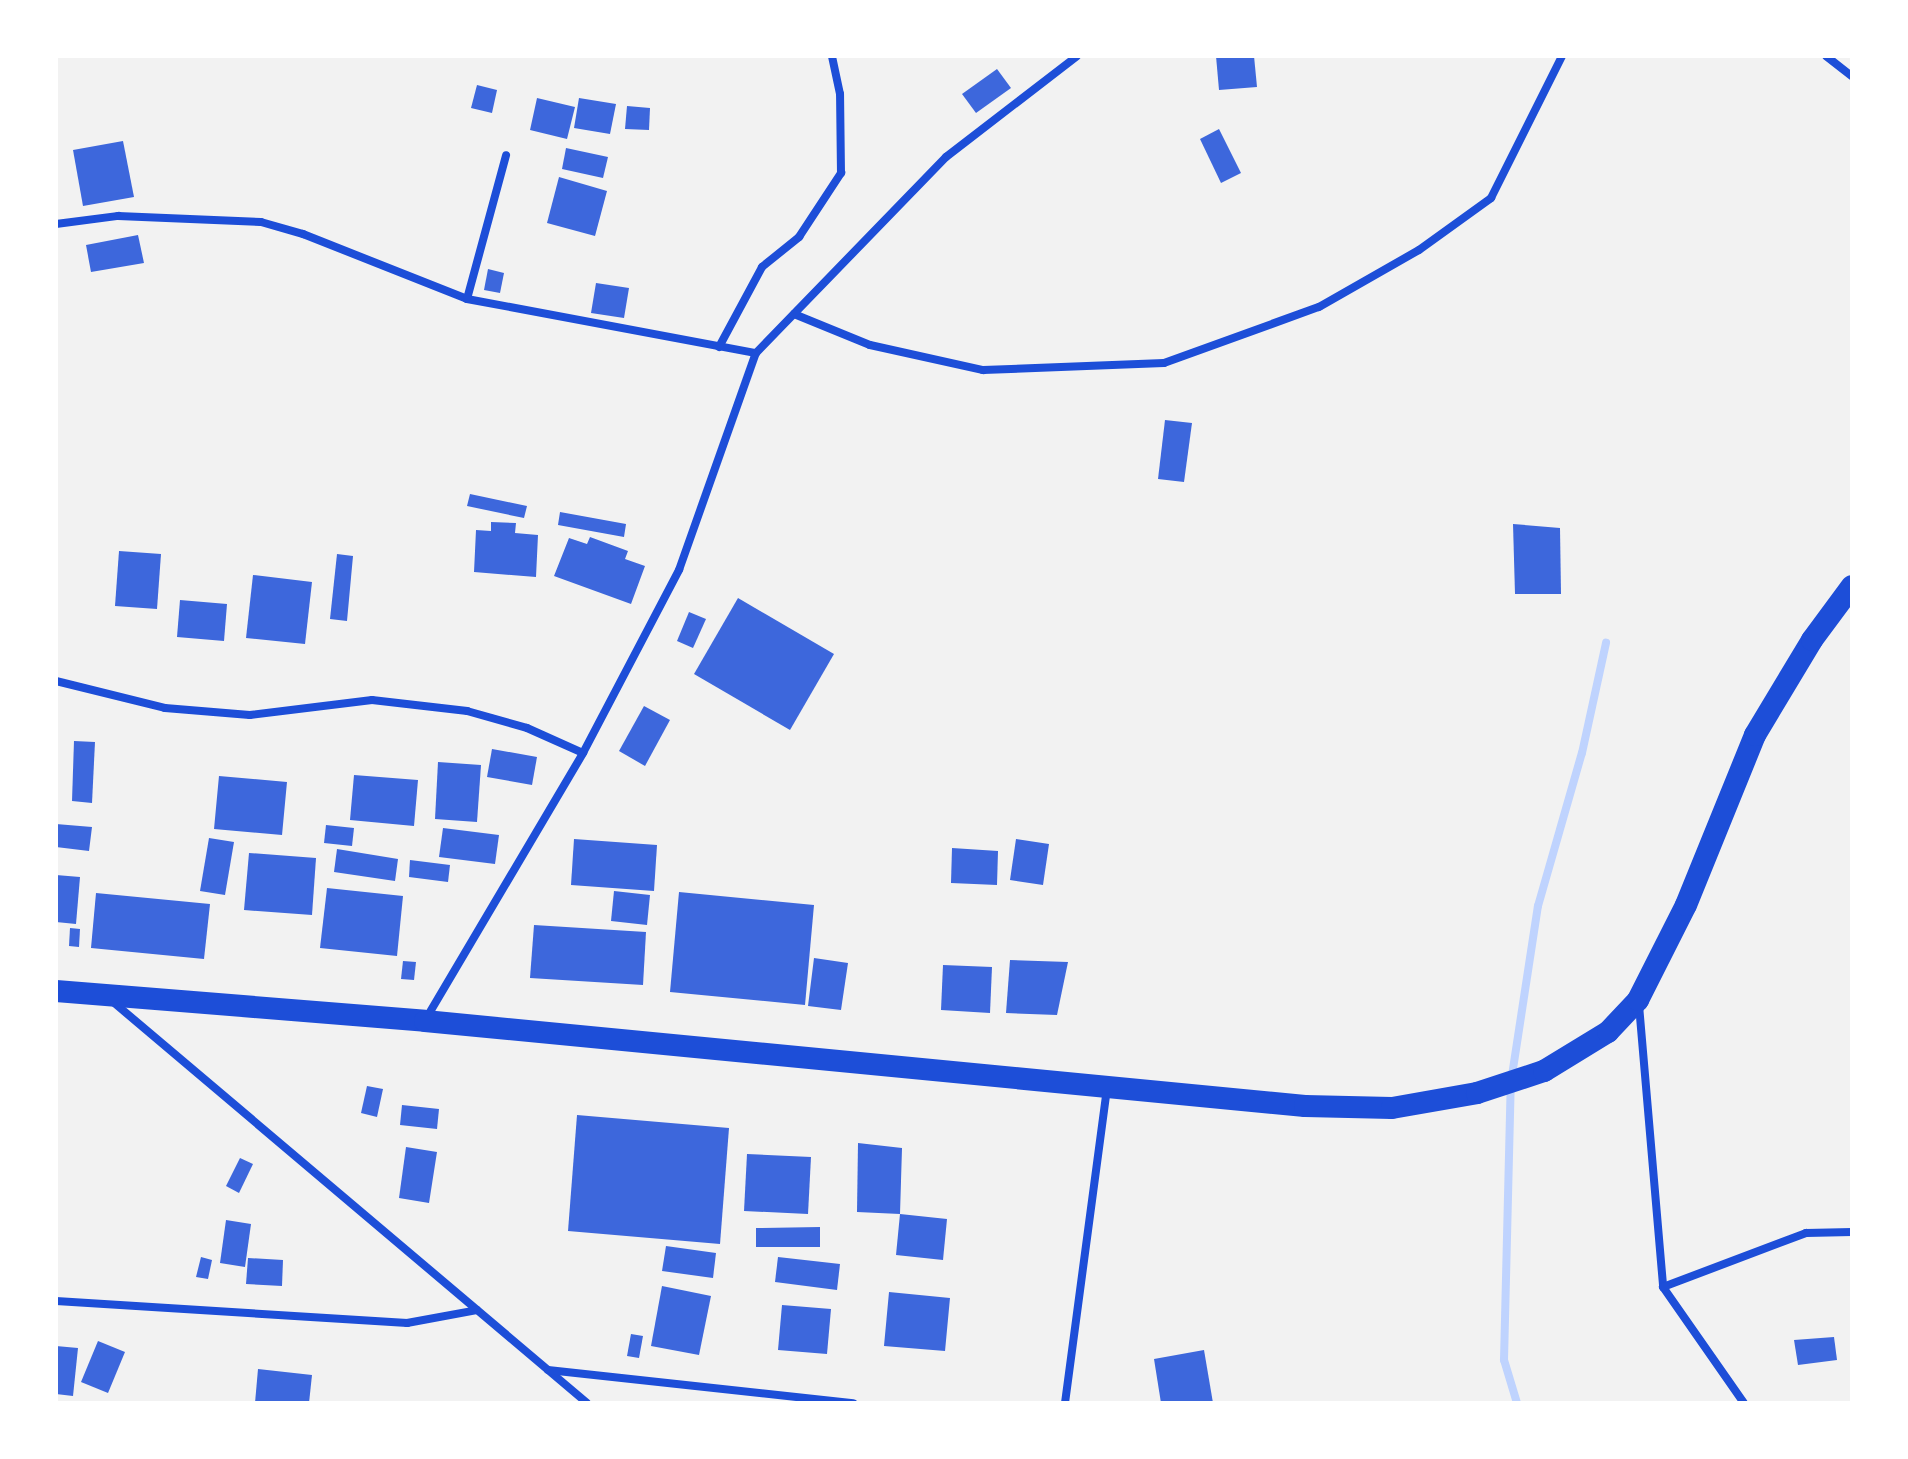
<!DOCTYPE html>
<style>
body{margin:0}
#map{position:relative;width:1908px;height:1459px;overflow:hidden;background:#f2f2f2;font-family:"Asap Condensed",sans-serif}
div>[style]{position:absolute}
.stream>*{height:8px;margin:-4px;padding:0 4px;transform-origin:4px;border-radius:4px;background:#bfd3fe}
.building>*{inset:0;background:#3d67dc}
.minor>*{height:8px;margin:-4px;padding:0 4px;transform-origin:4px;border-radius:4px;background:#1d4ed8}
.trunk>*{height:22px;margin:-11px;padding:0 11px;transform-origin:11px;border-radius:11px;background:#1d4ed8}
span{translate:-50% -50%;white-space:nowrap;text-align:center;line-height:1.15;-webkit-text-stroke:6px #fff;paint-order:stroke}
.frame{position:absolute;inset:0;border:58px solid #fff;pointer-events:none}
</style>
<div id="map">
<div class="stream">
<i style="left:1517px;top:1403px;width:45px;rotate:-106.8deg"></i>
<i style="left:1504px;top:1360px;width:278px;rotate:-88.6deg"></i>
<i style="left:1511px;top:1082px;width:178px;rotate:-81.3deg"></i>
<i style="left:1538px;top:906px;width:159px;rotate:-74deg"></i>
<i style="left:1582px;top:753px;width:113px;rotate:-77.7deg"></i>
</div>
<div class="building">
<i style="clip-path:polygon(1216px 56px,1254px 56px,1257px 87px,1219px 90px)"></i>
<i style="clip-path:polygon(997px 69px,1011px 88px,976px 113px,962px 94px)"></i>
<i style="clip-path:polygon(477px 85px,497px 90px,492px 113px,471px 108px)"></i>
<i style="clip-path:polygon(537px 98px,575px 107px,567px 139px,530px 130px)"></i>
<i style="clip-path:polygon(579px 98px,616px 104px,610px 134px,574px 128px)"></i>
<i style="clip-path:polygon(627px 106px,650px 108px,649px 130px,625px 129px)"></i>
<i style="clip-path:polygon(1219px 129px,1241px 173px,1221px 183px,1200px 139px)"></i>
<i style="clip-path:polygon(123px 141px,134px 197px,83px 206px,73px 150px)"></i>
<i style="clip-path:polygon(566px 148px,608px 157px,603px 178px,562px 169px)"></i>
<i style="clip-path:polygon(559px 177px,607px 191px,595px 236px,547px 223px)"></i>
<i style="clip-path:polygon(138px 235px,144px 263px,91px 272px,86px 245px)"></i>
<i style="clip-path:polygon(488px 269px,504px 273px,500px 293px,484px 290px)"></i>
<i style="clip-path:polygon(596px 283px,629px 288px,624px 318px,591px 313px)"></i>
<i style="clip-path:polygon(1165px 420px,1192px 423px,1184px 482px,1158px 479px)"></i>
<i style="clip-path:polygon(470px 494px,527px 506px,524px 518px,467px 506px)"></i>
<i style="clip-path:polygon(560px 512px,626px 524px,624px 537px,558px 525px)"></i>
<i style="clip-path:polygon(491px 522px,516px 523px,515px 533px,538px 535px,536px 577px,474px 572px,476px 530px,491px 531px)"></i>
<i style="clip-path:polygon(1513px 524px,1560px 528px,1561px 594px,1515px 594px)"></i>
<i style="clip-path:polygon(590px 537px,628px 551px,625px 559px,645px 566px,631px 604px,554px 576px,569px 538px,587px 544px)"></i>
<i style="clip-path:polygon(119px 551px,161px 554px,157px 609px,115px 606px)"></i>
<i style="clip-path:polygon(337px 554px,353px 556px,347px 621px,330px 619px)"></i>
<i style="clip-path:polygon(253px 575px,312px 582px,305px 644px,246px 638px)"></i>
<i style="clip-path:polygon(738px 598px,834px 654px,790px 730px,694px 674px)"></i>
<i style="clip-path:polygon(180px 600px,227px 604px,224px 641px,177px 637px)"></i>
<i style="clip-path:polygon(689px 612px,706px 619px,693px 648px,677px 641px)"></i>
<i style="clip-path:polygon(644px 706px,670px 720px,645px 766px,619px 751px)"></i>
<i style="clip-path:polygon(74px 741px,95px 742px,92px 803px,72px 801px)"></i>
<i style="clip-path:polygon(492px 749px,537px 757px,532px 785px,487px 777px)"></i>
<i style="clip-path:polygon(438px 762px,481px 765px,477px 822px,435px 819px)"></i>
<i style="clip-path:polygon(354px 775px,418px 780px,414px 826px,350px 820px)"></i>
<i style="clip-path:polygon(219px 776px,287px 782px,282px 835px,214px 829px)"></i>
<i style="clip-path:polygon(56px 824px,92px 827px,89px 851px,56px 847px)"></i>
<i style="clip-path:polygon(326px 825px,354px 828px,352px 846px,324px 843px)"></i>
<i style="clip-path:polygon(443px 828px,499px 835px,495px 864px,439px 857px)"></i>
<i style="clip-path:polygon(209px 838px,234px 842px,225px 895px,200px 891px)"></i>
<i style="clip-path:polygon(574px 839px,657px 845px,654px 891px,571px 885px)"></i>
<i style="clip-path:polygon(1016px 839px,1049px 844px,1043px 885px,1010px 880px)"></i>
<i style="clip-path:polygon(952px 848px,998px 851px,997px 885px,951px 883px)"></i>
<i style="clip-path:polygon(337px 849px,398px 859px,395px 881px,334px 872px)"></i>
<i style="clip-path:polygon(249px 853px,316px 858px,312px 915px,244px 910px)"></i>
<i style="clip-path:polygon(410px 860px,450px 865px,448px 882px,409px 877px)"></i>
<i style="clip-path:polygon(56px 875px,80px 877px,76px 924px,56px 922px)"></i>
<i style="clip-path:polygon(327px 888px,403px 896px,397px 956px,320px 948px)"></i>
<i style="clip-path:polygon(614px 891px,650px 895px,647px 925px,611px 921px)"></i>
<i style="clip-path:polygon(679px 892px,814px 905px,805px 1005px,670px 992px)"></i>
<i style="clip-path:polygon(96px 893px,210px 904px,204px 959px,91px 948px)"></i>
<i style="clip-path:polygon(534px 925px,646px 932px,643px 985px,530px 978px)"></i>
<i style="clip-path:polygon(70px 928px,80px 929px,79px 947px,69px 946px)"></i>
<i style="clip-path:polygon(814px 958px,848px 963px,841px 1010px,808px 1006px)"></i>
<i style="clip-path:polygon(1010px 960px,1068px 962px,1057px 1015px,1006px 1013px)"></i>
<i style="clip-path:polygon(403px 961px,416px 962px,414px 980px,401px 979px)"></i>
<i style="clip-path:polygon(943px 965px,992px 967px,990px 1013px,941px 1010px)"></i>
<i style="clip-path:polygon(367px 1086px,383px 1089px,377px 1117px,361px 1113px)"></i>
<i style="clip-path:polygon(402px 1105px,439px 1109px,437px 1129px,400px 1125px)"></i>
<i style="clip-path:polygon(577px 1115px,729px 1128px,720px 1244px,568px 1231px)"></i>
<i style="clip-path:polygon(858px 1143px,902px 1148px,900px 1214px,857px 1212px)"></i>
<i style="clip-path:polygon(406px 1147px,437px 1152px,429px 1203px,399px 1198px)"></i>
<i style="clip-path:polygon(747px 1154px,811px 1157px,808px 1214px,744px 1211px)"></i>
<i style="clip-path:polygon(240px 1158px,253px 1164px,239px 1193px,226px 1186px)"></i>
<i style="clip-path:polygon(900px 1214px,947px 1219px,943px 1260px,896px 1255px)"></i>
<i style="clip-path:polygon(226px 1220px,251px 1224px,245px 1267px,220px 1263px)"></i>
<i style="clip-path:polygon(820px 1227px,820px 1247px,756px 1247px,756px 1228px)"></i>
<i style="clip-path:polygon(666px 1246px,716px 1253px,713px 1278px,662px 1271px)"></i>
<i style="clip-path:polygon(201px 1257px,212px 1260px,208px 1279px,196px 1277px)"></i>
<i style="clip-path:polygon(778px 1257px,840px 1264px,837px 1290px,775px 1282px)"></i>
<i style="clip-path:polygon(248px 1258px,283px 1260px,282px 1286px,246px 1284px)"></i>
<i style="clip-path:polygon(662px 1286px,711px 1296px,699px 1355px,651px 1346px)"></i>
<i style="clip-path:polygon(889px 1292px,950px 1298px,945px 1351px,884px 1346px)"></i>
<i style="clip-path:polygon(782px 1305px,831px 1309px,827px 1354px,778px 1350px)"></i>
<i style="clip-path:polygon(631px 1334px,643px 1336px,639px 1358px,627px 1356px)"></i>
<i style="clip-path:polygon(1834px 1337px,1837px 1360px,1798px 1365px,1794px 1340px)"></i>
<i style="clip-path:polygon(98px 1341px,125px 1352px,108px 1393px,81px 1382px)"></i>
<i style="clip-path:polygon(56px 1346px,78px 1348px,73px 1396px,56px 1394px)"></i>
<i style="clip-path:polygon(1204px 1350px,1213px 1403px,1161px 1403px,1154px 1359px)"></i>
<i style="clip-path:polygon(258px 1369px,312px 1375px,309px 1403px,255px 1403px)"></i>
</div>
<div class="minor">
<i style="left:1826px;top:56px;width:33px;rotate:38deg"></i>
<i style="left:56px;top:224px;width:63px;rotate:-7.4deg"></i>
<i style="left:118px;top:216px;width:143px;rotate:2.4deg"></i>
<i style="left:261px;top:222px;width:44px;rotate:15.9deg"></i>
<i style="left:303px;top:234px;width:176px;rotate:21.6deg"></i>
<i style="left:467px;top:299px;width:294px;rotate:10.6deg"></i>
<i style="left:467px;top:299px;width:149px;rotate:-74.8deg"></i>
<i style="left:794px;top:314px;width:82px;rotate:22.2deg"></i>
<i style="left:870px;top:345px;width:116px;rotate:12.5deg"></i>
<i style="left:983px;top:370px;width:181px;rotate:-2.2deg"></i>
<i style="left:1164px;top:363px;width:165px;rotate:-19.9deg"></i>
<i style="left:1319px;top:307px;width:115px;rotate:-29.7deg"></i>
<i style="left:1419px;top:250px;width:89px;rotate:-35.8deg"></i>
<i style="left:1491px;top:198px;width:159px;rotate:-63.4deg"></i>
<i style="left:719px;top:347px;width:91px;rotate:-61.7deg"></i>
<i style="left:762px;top:267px;width:48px;rotate:-39deg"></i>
<i style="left:799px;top:237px;width:77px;rotate:-56.7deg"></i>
<i style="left:841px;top:173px;width:79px;rotate:-90.7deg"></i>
<i style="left:840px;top:94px;width:39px;rotate:-102deg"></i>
<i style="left:56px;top:681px;width:112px;rotate:13.9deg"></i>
<i style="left:165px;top:708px;width:85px;rotate:4.7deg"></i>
<i style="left:250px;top:715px;width:123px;rotate:-7deg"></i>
<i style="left:372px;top:700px;width:96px;rotate:6.6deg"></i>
<i style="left:467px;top:711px;width:62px;rotate:15.8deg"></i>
<i style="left:527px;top:728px;width:61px;rotate:24.1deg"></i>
<i style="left:112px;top:1001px;width:622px;rotate:40.24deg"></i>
<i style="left:1639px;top:1005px;width:283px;rotate:85.1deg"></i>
<i style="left:1663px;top:1287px;width:141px;rotate:55.1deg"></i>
<i style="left:427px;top:1017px;width:307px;rotate:-59.4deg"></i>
<i style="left:583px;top:753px;width:207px;rotate:-62.3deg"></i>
<i style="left:679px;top:570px;width:230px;rotate:-70.5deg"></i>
<i style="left:756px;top:353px;width:273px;rotate:-45.9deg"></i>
<i style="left:946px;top:157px;width:165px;rotate:-37.6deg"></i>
<i style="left:1663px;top:1287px;width:153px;rotate:-20.7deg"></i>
<i style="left:1806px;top:1233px;width:46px;rotate:-1.2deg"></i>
<i style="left:56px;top:1301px;width:352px;rotate:3.6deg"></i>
<i style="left:407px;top:1323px;width:71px;rotate:-10.5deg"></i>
<i style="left:548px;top:1370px;width:307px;rotate:6.2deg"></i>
<i style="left:1065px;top:1403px;width:318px;rotate:-82.4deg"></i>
</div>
<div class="trunk">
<i style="left:56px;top:991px;width:370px;rotate:4.6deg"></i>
<i style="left:425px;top:1021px;width:884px;rotate:5.52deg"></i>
<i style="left:1305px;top:1106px;width:87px;rotate:1.3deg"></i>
<i style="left:1392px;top:1108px;width:86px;rotate:-10deg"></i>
<i style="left:1477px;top:1093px;width:71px;rotate:-18.2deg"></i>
<i style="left:1544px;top:1071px;width:75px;rotate:-31.4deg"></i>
<i style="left:1608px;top:1032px;width:44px;rotate:-46.8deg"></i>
<i style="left:1638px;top:1000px;width:106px;rotate:-63.2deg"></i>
<i style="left:1686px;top:905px;width:183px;rotate:-67.9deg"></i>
<i style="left:1755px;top:735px;width:111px;rotate:-59deg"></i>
<i style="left:1812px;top:640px;width:67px;rotate:-53.5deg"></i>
</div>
<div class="frame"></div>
</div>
